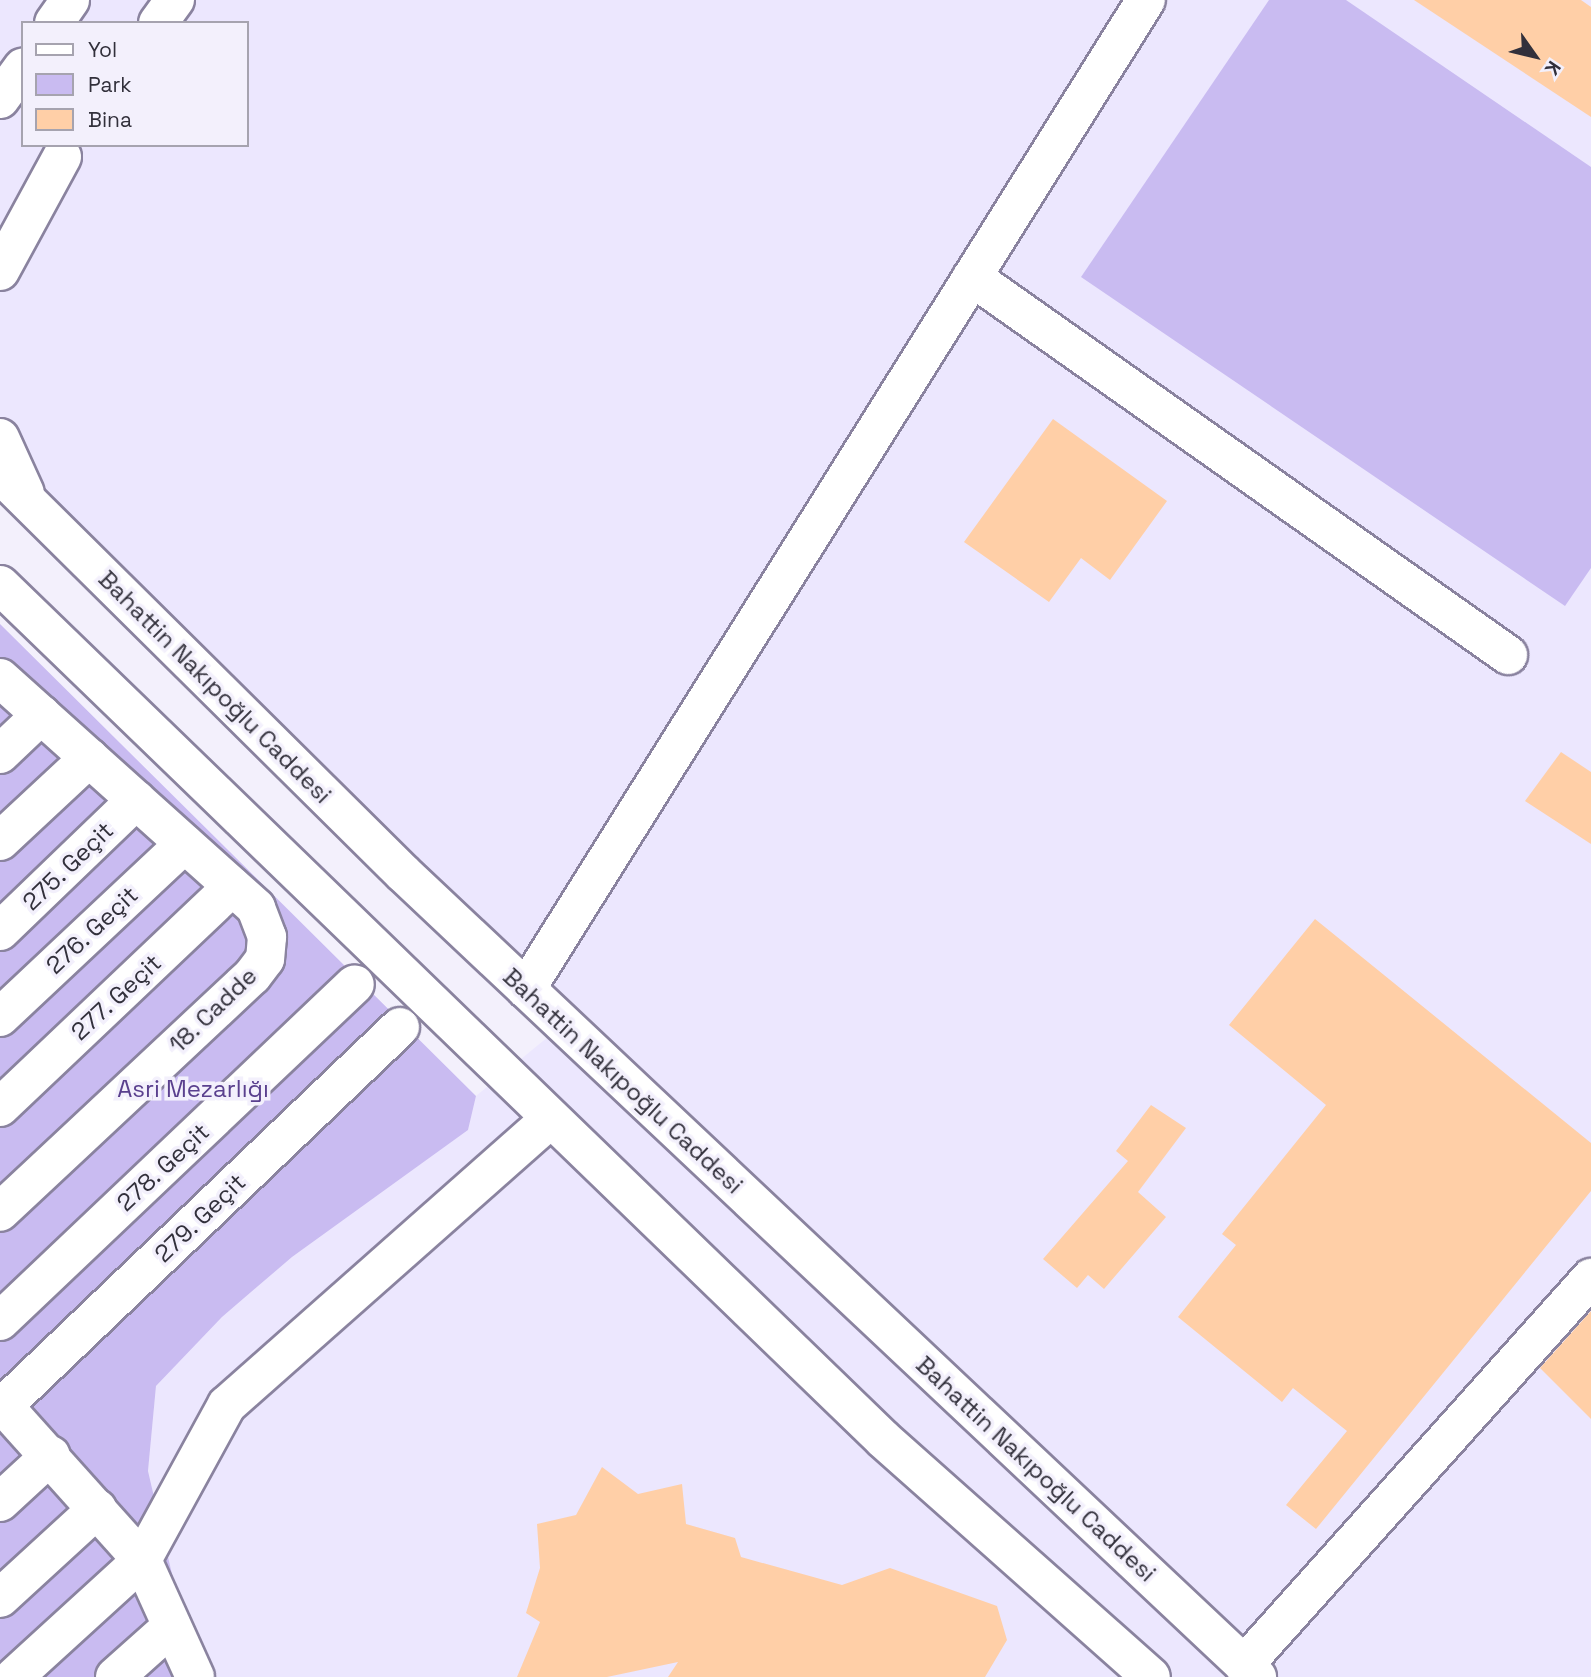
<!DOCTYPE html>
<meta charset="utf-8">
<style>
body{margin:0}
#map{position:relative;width:1591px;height:1677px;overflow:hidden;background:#f3f0fc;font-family:"Space Grotesk",sans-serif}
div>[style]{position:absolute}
.built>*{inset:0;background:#ece7fe}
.green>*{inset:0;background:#c9bbf1}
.building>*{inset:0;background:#ffcfa7}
.roads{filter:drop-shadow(2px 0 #8a839f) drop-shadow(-2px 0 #8a839f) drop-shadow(0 2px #8a839f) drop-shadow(0 -2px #8a839f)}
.minor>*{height:38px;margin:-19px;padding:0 19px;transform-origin:19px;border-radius:19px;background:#fff}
.major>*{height:38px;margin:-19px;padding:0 19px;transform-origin:19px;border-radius:19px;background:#fff}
span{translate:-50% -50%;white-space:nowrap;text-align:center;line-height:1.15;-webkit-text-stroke:7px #f3f0fc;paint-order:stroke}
.street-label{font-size:24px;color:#32303b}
.park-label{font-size:24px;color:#5a408e}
.legend{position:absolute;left:21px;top:21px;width:228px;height:126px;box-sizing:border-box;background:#f3f0fc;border:2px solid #a6a3af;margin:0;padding:9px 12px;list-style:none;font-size:21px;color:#32303b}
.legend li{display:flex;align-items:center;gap:14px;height:35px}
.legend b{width:35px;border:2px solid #a6a3af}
.north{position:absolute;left:1500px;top:21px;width:70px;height:70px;-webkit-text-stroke:5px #f3f0fc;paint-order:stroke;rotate:124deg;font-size:19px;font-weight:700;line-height:28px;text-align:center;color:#32303b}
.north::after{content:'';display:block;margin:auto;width:24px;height:32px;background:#32303b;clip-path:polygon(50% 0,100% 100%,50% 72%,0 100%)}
</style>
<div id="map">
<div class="built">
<i style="clip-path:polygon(evenodd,0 0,1591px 0,1591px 1677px,196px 1677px,148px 1471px,156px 1386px,222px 1317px,292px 1257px,468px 1130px,476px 1096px,571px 1018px,0 448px,0 0,23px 23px,247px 23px,247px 145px,23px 145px,23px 23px)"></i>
</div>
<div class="green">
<i style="clip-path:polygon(1269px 0,1346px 0,1591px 167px,1591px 568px,1565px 606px,1081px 277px)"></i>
<i style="clip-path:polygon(0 624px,476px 1096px,468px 1130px,292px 1257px,222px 1317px,156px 1386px,148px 1471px,196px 1677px,0 1677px)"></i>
</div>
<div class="building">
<i style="clip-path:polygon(1414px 0,1581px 0,1591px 7px,1591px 117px)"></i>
<i style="clip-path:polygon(1053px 419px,1167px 501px,1110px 580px,1081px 558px,1049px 602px,964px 542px)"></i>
<i style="clip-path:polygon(1561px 752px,1591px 772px,1591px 844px,1525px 801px)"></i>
<i style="clip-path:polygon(1315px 919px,1591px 1143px,1591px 1191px,1316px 1529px,1286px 1505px,1347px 1431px,1293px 1388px,1282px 1402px,1178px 1317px,1236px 1245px,1222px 1234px,1326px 1105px,1229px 1025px)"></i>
<i style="clip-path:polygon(1151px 1105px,1186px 1128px,1138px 1192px,1166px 1217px,1104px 1289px,1088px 1275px,1077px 1288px,1043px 1259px,1128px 1161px,1116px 1151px)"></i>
<i style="clip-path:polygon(1591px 1311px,1591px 1419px,1540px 1368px)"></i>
<i style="clip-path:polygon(602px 1467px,638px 1494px,682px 1484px,686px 1524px,735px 1538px,741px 1557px,842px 1585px,890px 1568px,997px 1606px,1007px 1640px,985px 1677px,668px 1677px,678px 1662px,607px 1677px,517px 1677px,540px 1622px,526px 1613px,540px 1568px,537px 1524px,576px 1515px)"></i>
</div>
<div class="roads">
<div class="minor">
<i style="left:972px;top:277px;width:656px;rotate:35.19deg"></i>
<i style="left:0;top:678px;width:344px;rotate:41.9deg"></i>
<i style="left:256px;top:908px;width:31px;rotate:69deg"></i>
<i style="left:267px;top:937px;width:22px;rotate:95deg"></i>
<i style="left:265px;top:959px;width:21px;rotate:127deg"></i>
<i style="left:252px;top:976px;width:345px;rotate:136.9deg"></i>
<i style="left:0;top:754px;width:57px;rotate:-43.6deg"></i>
<i style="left:0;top:841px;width:122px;rotate:-43deg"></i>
<i style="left:0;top:931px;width:189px;rotate:-43.9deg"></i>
<i style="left:526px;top:989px;width:1167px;rotate:-57.92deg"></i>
<i style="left:0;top:1017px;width:253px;rotate:-43.2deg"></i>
<i style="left:0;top:1107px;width:320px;rotate:-43.5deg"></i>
<i style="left:0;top:1321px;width:489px;rotate:-43.5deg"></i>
<i style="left:0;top:1402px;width:212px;rotate:48.1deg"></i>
<i style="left:142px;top:1560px;width:128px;rotate:65.6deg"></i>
<i style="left:0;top:1409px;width:553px;rotate:-43.68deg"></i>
<i style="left:0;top:1502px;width:69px;rotate:-42.7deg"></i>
<i style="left:0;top:1598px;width:132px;rotate:-42.5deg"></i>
<i style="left:1244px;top:1665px;width:520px;rotate:-48.12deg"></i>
<i style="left:14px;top:1677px;width:173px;rotate:-42.4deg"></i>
<i style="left:142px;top:1560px;width:177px;rotate:-61.3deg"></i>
<i style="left:227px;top:1405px;width:431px;rotate:-41.5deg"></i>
<i style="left:115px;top:1677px;width:76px;rotate:-41.8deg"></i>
</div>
<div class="major">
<i style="left:54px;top:23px;width:28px;rotate:-55deg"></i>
<i style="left:158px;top:23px;width:29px;rotate:-54deg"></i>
<i style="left:0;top:99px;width:39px;rotate:-54deg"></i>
<i style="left:0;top:271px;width:130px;rotate:-61.5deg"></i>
<i style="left:0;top:438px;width:60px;rotate:65.6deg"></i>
<i style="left:0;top:474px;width:567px;rotate:44.71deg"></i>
<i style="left:403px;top:873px;width:1173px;rotate:43.27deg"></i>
<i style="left:0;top:585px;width:1228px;rotate:44.04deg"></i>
<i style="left:883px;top:1439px;width:358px;rotate:41.6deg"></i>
</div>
</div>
<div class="street-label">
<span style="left:215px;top:687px;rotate:45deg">Bahattin Nakıpoğlu Caddesi</span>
<span style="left:68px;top:866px;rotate:-44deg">275. Geçit</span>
<span style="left:92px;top:930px;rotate:-43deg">276. Geçit</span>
<span style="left:116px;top:997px;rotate:-43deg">277. Geçit</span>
<span style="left:213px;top:1010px;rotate:-44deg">18. Cadde</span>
<span style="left:623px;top:1081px;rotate:43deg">Bahattin Nakıpoğlu Caddesi</span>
<span style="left:163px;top:1167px;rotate:-43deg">278. Geçit</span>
<span style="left:200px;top:1218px;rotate:-44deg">279. Geçit</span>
<span style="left:1036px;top:1469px;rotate:43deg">Bahattin Nakıpoğlu Caddesi</span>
</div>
<div class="park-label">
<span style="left:193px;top:1089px">Asri Mezarlığı</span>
</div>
<ul class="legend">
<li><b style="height:9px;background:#fff"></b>Yol</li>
<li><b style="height:19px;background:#c9bbf1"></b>Park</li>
<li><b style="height:19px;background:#ffcfa7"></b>Bina</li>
</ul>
<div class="north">K</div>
</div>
